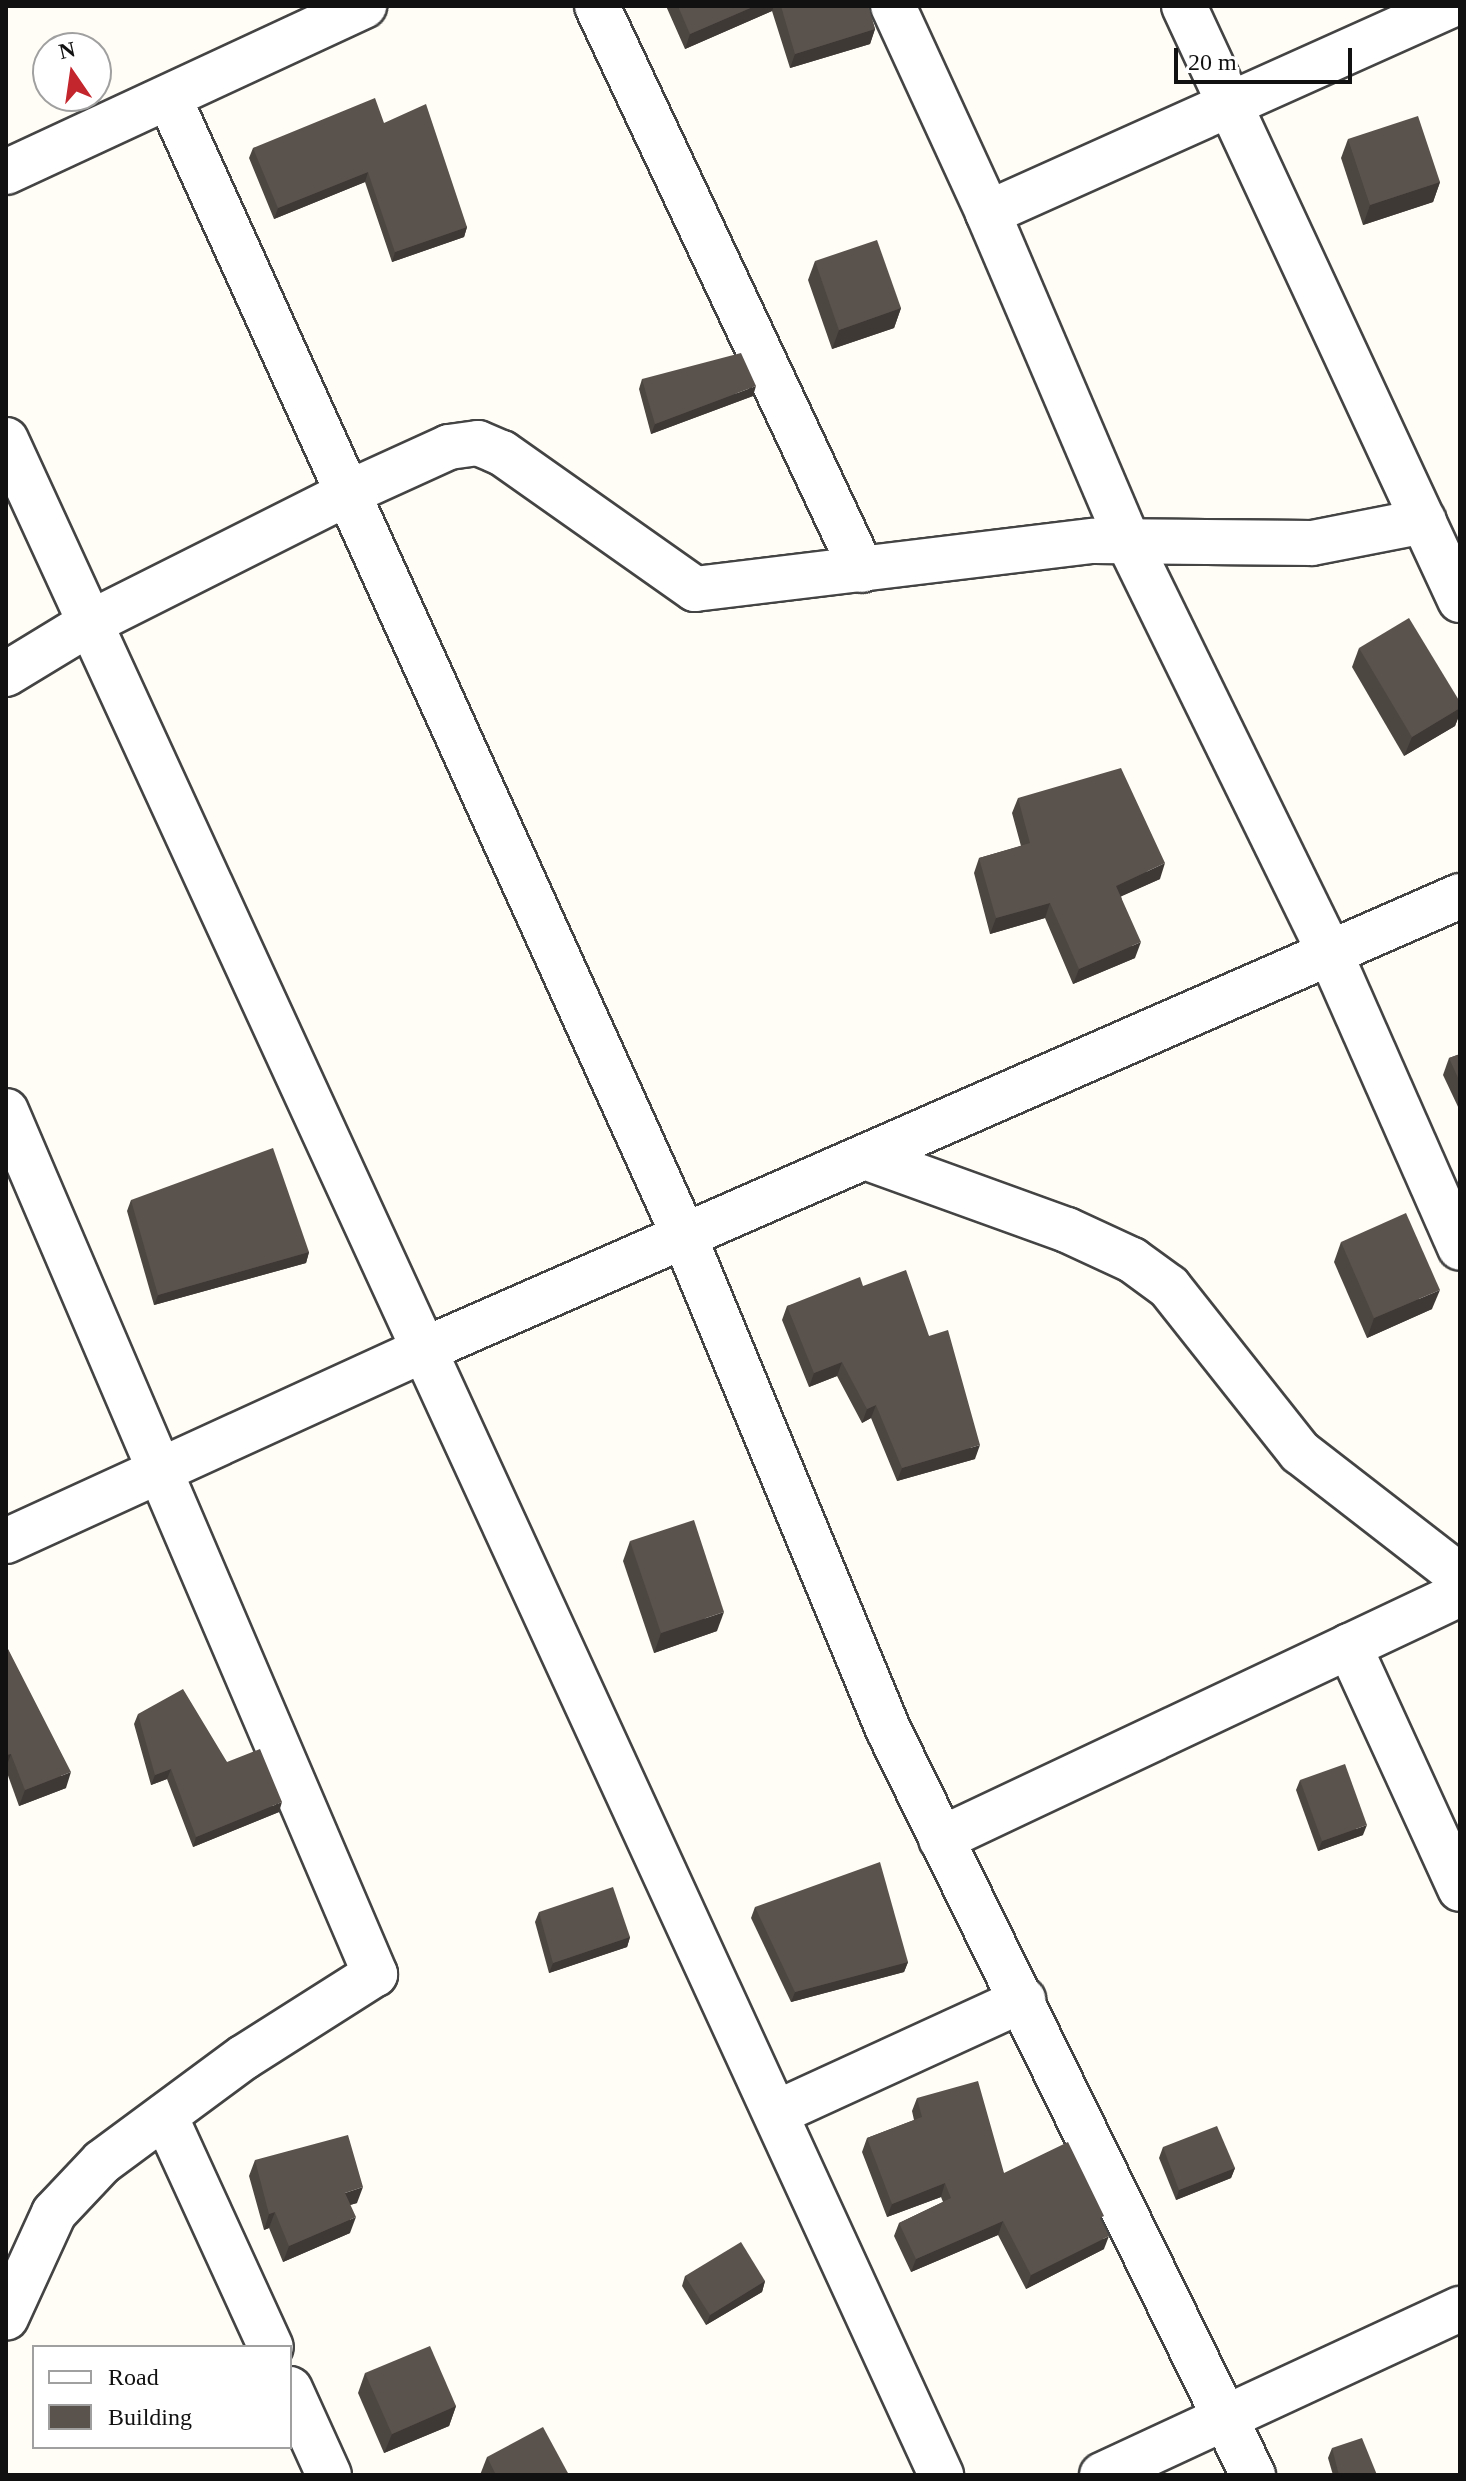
<!DOCTYPE html>
<style>
body{margin:0}
#map{position:relative;width:1466px;height:2481px;overflow:hidden;background:#fffdf5;font-family:Georgia,serif}
div>[style]{position:absolute}
.roads{filter:drop-shadow(2px 0 #444) drop-shadow(-2px 0 #444) drop-shadow(0 2px #444) drop-shadow(0 -2px #444)}
.minor>*{height:44px;margin:-22px;padding:0 22px;transform-origin:22px;border-radius:22px;background:#fff}
.wall>*{inset:0;background:#4d4742}
.shaded-wall>*{inset:0;background:#3f3936}
.building>*{inset:0;background:#5a524d}
span{translate:-50% -50%;white-space:nowrap;text-align:center;line-height:1.15;-webkit-text-stroke:8px #fff;paint-order:stroke}
.frame{position:absolute;inset:0;border:8px solid #111;pointer-events:none}
.legend{position:absolute;left:32px;top:2345px;width:260px;height:104px;box-sizing:border-box;background:#fff;border:2px solid #a0a0a0;margin:0;padding:10px 14px;list-style:none;font-size:24px;color:#111}
.legend li{display:flex;align-items:center;gap:16px;height:40px}
.legend b{width:40px;border:2px solid #a0a0a0}
.north{position:absolute;left:32px;top:32px;width:80px;height:80px;box-sizing:border-box;background:#fff;border:2px solid #a0a0a0;border-radius:50%;rotate:347deg;font-size:22px;font-weight:700;line-height:32px;text-align:center;color:#111}
.north::after{content:'';display:block;margin:auto;width:28px;height:36px;background:#c4262e;clip-path:polygon(50% 0,100% 100%,50% 72%,0 100%)}
.scale{position:absolute;left:1174px;top:48px;width:178px;height:36px;box-sizing:border-box;border:4px solid #111;border-top:0;padding-left:10px;font-size:24px;line-height:28px;white-space:nowrap;color:#111;-webkit-text-stroke:6px #fff;paint-order:stroke}
</style>
<div id="map">
<div class="roads">
<div class="minor">
<i style="left:597px;top:6px;width:623px;rotate:64.83deg"></i>
<i style="left:893px;top:6px;width:228px;rotate:65.3deg"></i>
<i style="left:988px;top:213px;width:354px;rotate:66.9deg"></i>
<i style="left:1127px;top:539px;width:461px;rotate:63.9deg"></i>
<i style="left:1330px;top:953px;width:322px;rotate:66.2deg"></i>
<i style="left:1184px;top:6px;width:655px;rotate:65.08deg"></i>
<i style="left:169px;top:98px;width:1249px;rotate:65.65deg"></i>
<i style="left:684px;top:1236px;width:534px;rotate:67.52deg"></i>
<i style="left:888px;top:1729px;width:831px;rotate:63.93deg"></i>
<i style="left:6px;top:172px;width:395px;rotate:-24.9deg"></i>
<i style="left:988px;top:213px;width:505px;rotate:-24.18deg"></i>
<i style="left:6px;top:440px;width:2240px;rotate:65.32deg"></i>
<i style="left:6px;top:674px;width:98px;rotate:-31.3deg"></i>
<i style="left:90px;top:623px;width:289px;rotate:-26.7deg"></i>
<i style="left:348px;top:493px;width:111px;rotate:-24.5deg"></i>
<i style="left:449px;top:447px;width:29px;rotate:-8deg"></i>
<i style="left:478px;top:443px;width:26px;rotate:23deg"></i>
<i style="left:502px;top:453px;width:236px;rotate:35.2deg"></i>
<i style="left:695px;top:589px;width:402px;rotate:-6.9deg"></i>
<i style="left:1094px;top:541px;width:218px;rotate:0.5deg"></i>
<i style="left:1312px;top:543px;width:114px;rotate:-11.1deg"></i>
<i style="left:6px;top:1111px;width:939px;rotate:66.85deg"></i>
<i style="left:375px;top:1974px;width:155px;rotate:147.6deg"></i>
<i style="left:244px;top:2057px;width:177px;rotate:143.5deg"></i>
<i style="left:102px;top:2162px;width:70px;rotate:133.3deg"></i>
<i style="left:54px;top:2213px;width:115px;rotate:114.6deg"></i>
<i style="left:865px;top:1157px;width:215px;rotate:19.9deg"></i>
<i style="left:1067px;top:1230px;width:72px;rotate:24.8deg"></i>
<i style="left:1132px;top:1260px;width:46px;rotate:36.1deg"></i>
<i style="left:1169px;top:1287px;width:211px;rotate:51.6deg"></i>
<i style="left:1300px;top:1452px;width:202px;rotate:37.8deg"></i>
<i style="left:6px;top:1541px;width:462px;rotate:-24.6deg"></i>
<i style="left:426px;top:1349px;width:1129px;rotate:-23.66deg"></i>
<i style="left:1349px;top:1646px;width:267px;rotate:65.4deg"></i>
<i style="left:941px;top:1839px;width:574px;rotate:-25.27deg"></i>
<i style="left:776px;top:2113px;width:272px;rotate:-24.6deg"></i>
<i style="left:165px;top:2116px;width:254px;rotate:65.4deg"></i>
<i style="left:290px;top:2389px;width:94px;rotate:65.6deg"></i>
<i style="left:1102px;top:2475px;width:395px;rotate:-24.9deg"></i>
</div>
</div>
<div class="wall">
<i style="clip-path:polygon(666px 6px,868px 6px,875px 29px,870px 44px,790px 68px,772px 11px,685px 49px)"></i>
<i style="clip-path:polygon(384px 123px,467px 227px,464px 237px,392px 262px,365px 182px,274px 219px,249px 158px,253px 148px)"></i>
<i style="clip-path:polygon(1348px 139px,1440px 182px,1433px 202px,1363px 225px,1341px 158px)"></i>
<i style="clip-path:polygon(815px 261px,901px 308px,894px 328px,832px 349px,808px 280px)"></i>
<i style="clip-path:polygon(642px 379px,753px 396px,651px 434px,639px 389px)"></i>
<i style="clip-path:polygon(1359px 648px,1460px 702px,1460px 713px,1455px 726px,1404px 756px,1352px 667px)"></i>
<i style="clip-path:polygon(1018px 798px,1160px 879px,1121px 896px,1135px 958px,1073px 984px,1045px 918px,990px 934px,974px 873px,979px 858px,1021px 846px,1012px 813px)"></i>
<i style="clip-path:polygon(1460px 1054px,1460px 1111px,1443px 1075px,1449px 1058px)"></i>
<i style="clip-path:polygon(131px 1200px,309px 1252px,306px 1263px,154px 1305px,127px 1211px)"></i>
<i style="clip-path:polygon(1341px 1242px,1432px 1309px,1367px 1338px,1334px 1262px)"></i>
<i style="clip-path:polygon(863px 1286px,929px 1336px,975px 1459px,897px 1481px,871px 1418px,862px 1423px,837px 1376px,809px 1387px,782px 1320px,787px 1306px)"></i>
<i style="clip-path:polygon(630px 1541px,717px 1631px,654px 1653px,623px 1561px)"></i>
<i style="clip-path:polygon(6px 1645px,66px 1788px,19px 1806px,6px 1770px)"></i>
<i style="clip-path:polygon(138px 1714px,227px 1762px,279px 1812px,193px 1847px,167px 1779px,151px 1785px,134px 1724px)"></i>
<i style="clip-path:polygon(1300px 1780px,1363px 1835px,1318px 1851px,1296px 1790px)"></i>
<i style="clip-path:polygon(755px 1907px,908px 1962px,904px 1972px,791px 2002px,751px 1918px)"></i>
<i style="clip-path:polygon(539px 1912px,630px 1937px,627px 1947px,549px 1973px,535px 1922px)"></i>
<i style="clip-path:polygon(917px 2098px,1004px 2173px,1102px 2222px,1104px 2249px,1026px 2289px,998px 2235px,911px 2272px,894px 2236px,899px 2223px,943px 2202px,941px 2197px,887px 2217px,862px 2152px,867px 2138px,914px 2120px,912px 2111px)"></i>
<i style="clip-path:polygon(1163px 2147px,1235px 2168px,1231px 2178px,1176px 2200px,1159px 2158px)"></i>
<i style="clip-path:polygon(255px 2160px,357px 2203px,350px 2205px,350px 2233px,283px 2262px,269px 2228px,264px 2230px,249px 2176px)"></i>
<i style="clip-path:polygon(685px 2276px,765px 2281px,762px 2292px,706px 2325px,682px 2286px)"></i>
<i style="clip-path:polygon(365px 2373px,456px 2406px,449px 2426px,384px 2453px,358px 2393px)"></i>
<i style="clip-path:polygon(1332px 2448px,1377px 2475px,1333px 2475px,1328px 2458px)"></i>
<i style="clip-path:polygon(487px 2457px,569px 2475px,480px 2475px)"></i>
</div>
<div class="shaded-wall">
<i style="clip-path:polygon(755px 6px,774px 6px,772px 11px,685px 49px,690px 34px)"></i>
<i style="clip-path:polygon(875px 29px,870px 44px,790px 68px,795px 54px)"></i>
<i style="clip-path:polygon(368px 172px,365px 182px,274px 219px,278px 208px)"></i>
<i style="clip-path:polygon(1440px 182px,1433px 202px,1363px 225px,1370px 205px)"></i>
<i style="clip-path:polygon(467px 227px,464px 237px,392px 262px,395px 252px)"></i>
<i style="clip-path:polygon(901px 308px,894px 328px,832px 349px,839px 330px)"></i>
<i style="clip-path:polygon(756px 386px,753px 396px,651px 434px,655px 424px)"></i>
<i style="clip-path:polygon(1460px 708px,1460px 713px,1455px 726px,1404px 756px,1412px 737px)"></i>
<i style="clip-path:polygon(1165px 863px,1160px 879px,1111px 901px,1116px 886px)"></i>
<i style="clip-path:polygon(1050px 903px,1045px 918px,990px 934px,996px 918px)"></i>
<i style="clip-path:polygon(1141px 942px,1135px 958px,1073px 984px,1079px 969px)"></i>
<i style="clip-path:polygon(309px 1252px,306px 1263px,154px 1305px,158px 1295px)"></i>
<i style="clip-path:polygon(1440px 1290px,1432px 1309px,1367px 1338px,1374px 1318px)"></i>
<i style="clip-path:polygon(842px 1362px,837px 1376px,809px 1387px,814px 1373px)"></i>
<i style="clip-path:polygon(876px 1405px,871px 1418px,862px 1423px,867px 1409px)"></i>
<i style="clip-path:polygon(980px 1445px,975px 1459px,897px 1481px,902px 1468px)"></i>
<i style="clip-path:polygon(724px 1612px,717px 1631px,654px 1653px,661px 1633px)"></i>
<i style="clip-path:polygon(11px 1754px,6px 1768px,6px 1755px)"></i>
<i style="clip-path:polygon(171px 1769px,167px 1779px,151px 1785px,155px 1775px)"></i>
<i style="clip-path:polygon(71px 1772px,66px 1788px,19px 1806px,25px 1790px)"></i>
<i style="clip-path:polygon(282px 1802px,279px 1812px,193px 1847px,196px 1837px)"></i>
<i style="clip-path:polygon(1367px 1825px,1363px 1835px,1318px 1851px,1322px 1841px)"></i>
<i style="clip-path:polygon(630px 1937px,627px 1947px,549px 1973px,553px 1963px)"></i>
<i style="clip-path:polygon(908px 1962px,904px 1972px,791px 2002px,795px 1992px)"></i>
<i style="clip-path:polygon(1235px 2168px,1231px 2178px,1176px 2200px,1179px 2190px)"></i>
<i style="clip-path:polygon(945px 2183px,941px 2197px,887px 2217px,892px 2204px)"></i>
<i style="clip-path:polygon(363px 2187px,357px 2203px,339px 2208px,345px 2193px)"></i>
<i style="clip-path:polygon(275px 2212px,269px 2228px,264px 2230px,269px 2214px)"></i>
<i style="clip-path:polygon(356px 2217px,350px 2233px,283px 2262px,289px 2246px)"></i>
<i style="clip-path:polygon(1003px 2221px,998px 2235px,911px 2272px,916px 2259px)"></i>
<i style="clip-path:polygon(1109px 2236px,1104px 2249px,1026px 2289px,1031px 2275px)"></i>
<i style="clip-path:polygon(765px 2281px,762px 2292px,706px 2325px,710px 2315px)"></i>
<i style="clip-path:polygon(456px 2406px,449px 2426px,384px 2453px,392px 2434px)"></i>
</div>
<div class="building">
<i style="clip-path:polygon(678px 6px,755px 6px,690px 34px)"></i>
<i style="clip-path:polygon(781px 6px,868px 6px,875px 29px,795px 54px)"></i>
<i style="clip-path:polygon(375px 98px,384px 123px,426px 104px,467px 227px,395px 252px,368px 172px,278px 208px,253px 148px)"></i>
<i style="clip-path:polygon(1418px 116px,1440px 182px,1370px 205px,1348px 139px)"></i>
<i style="clip-path:polygon(877px 240px,901px 308px,839px 330px,815px 261px)"></i>
<i style="clip-path:polygon(741px 353px,756px 386px,655px 424px,642px 379px)"></i>
<i style="clip-path:polygon(1409px 618px,1460px 702px,1460px 708px,1412px 737px,1359px 648px)"></i>
<i style="clip-path:polygon(1121px 768px,1165px 863px,1116px 886px,1141px 942px,1079px 969px,1050px 903px,996px 918px,979px 858px,1030px 843px,1018px 798px)"></i>
<i style="clip-path:polygon(1460px 1054px,1460px 1082px,1449px 1058px)"></i>
<i style="clip-path:polygon(273px 1148px,309px 1252px,158px 1295px,131px 1200px)"></i>
<i style="clip-path:polygon(1406px 1213px,1440px 1290px,1374px 1318px,1341px 1242px)"></i>
<i style="clip-path:polygon(906px 1270px,929px 1336px,948px 1330px,980px 1445px,902px 1468px,876px 1405px,867px 1409px,842px 1362px,814px 1373px,787px 1306px,860px 1277px,863px 1286px)"></i>
<i style="clip-path:polygon(694px 1520px,724px 1612px,661px 1633px,630px 1541px)"></i>
<i style="clip-path:polygon(6px 1645px,71px 1772px,25px 1790px,11px 1754px,6px 1755px)"></i>
<i style="clip-path:polygon(183px 1689px,227px 1762px,260px 1749px,282px 1802px,196px 1837px,171px 1769px,155px 1775px,138px 1714px)"></i>
<i style="clip-path:polygon(1345px 1764px,1367px 1825px,1322px 1841px,1300px 1780px)"></i>
<i style="clip-path:polygon(880px 1862px,908px 1962px,795px 1992px,755px 1907px)"></i>
<i style="clip-path:polygon(613px 1887px,630px 1937px,553px 1963px,539px 1912px)"></i>
<i style="clip-path:polygon(978px 2081px,1004px 2173px,1068px 2142px,1104px 2216px,1100px 2218px,1109px 2236px,1031px 2275px,1003px 2221px,916px 2259px,899px 2223px,951px 2198px,945px 2183px,892px 2204px,867px 2138px,922px 2117px,917px 2098px)"></i>
<i style="clip-path:polygon(1217px 2126px,1235px 2168px,1179px 2190px,1163px 2147px)"></i>
<i style="clip-path:polygon(348px 2135px,363px 2187px,345px 2193px,356px 2217px,289px 2246px,275px 2212px,269px 2214px,255px 2160px)"></i>
<i style="clip-path:polygon(741px 2242px,765px 2281px,710px 2315px,685px 2276px)"></i>
<i style="clip-path:polygon(430px 2346px,456px 2406px,392px 2434px,365px 2373px)"></i>
<i style="clip-path:polygon(543px 2427px,569px 2475px,496px 2475px,487px 2457px)"></i>
<i style="clip-path:polygon(1362px 2438px,1377px 2475px,1339px 2475px,1332px 2448px)"></i>
</div>
<div class="frame"></div>
<ul class="legend">
<li><b style="height:10px;background:#fff"></b>Road</li>
<li><b style="height:22px;background:#5a524d"></b>Building</li>
</ul>
<div class="north">N</div>
<div class="scale">20 m</div>
</div>
